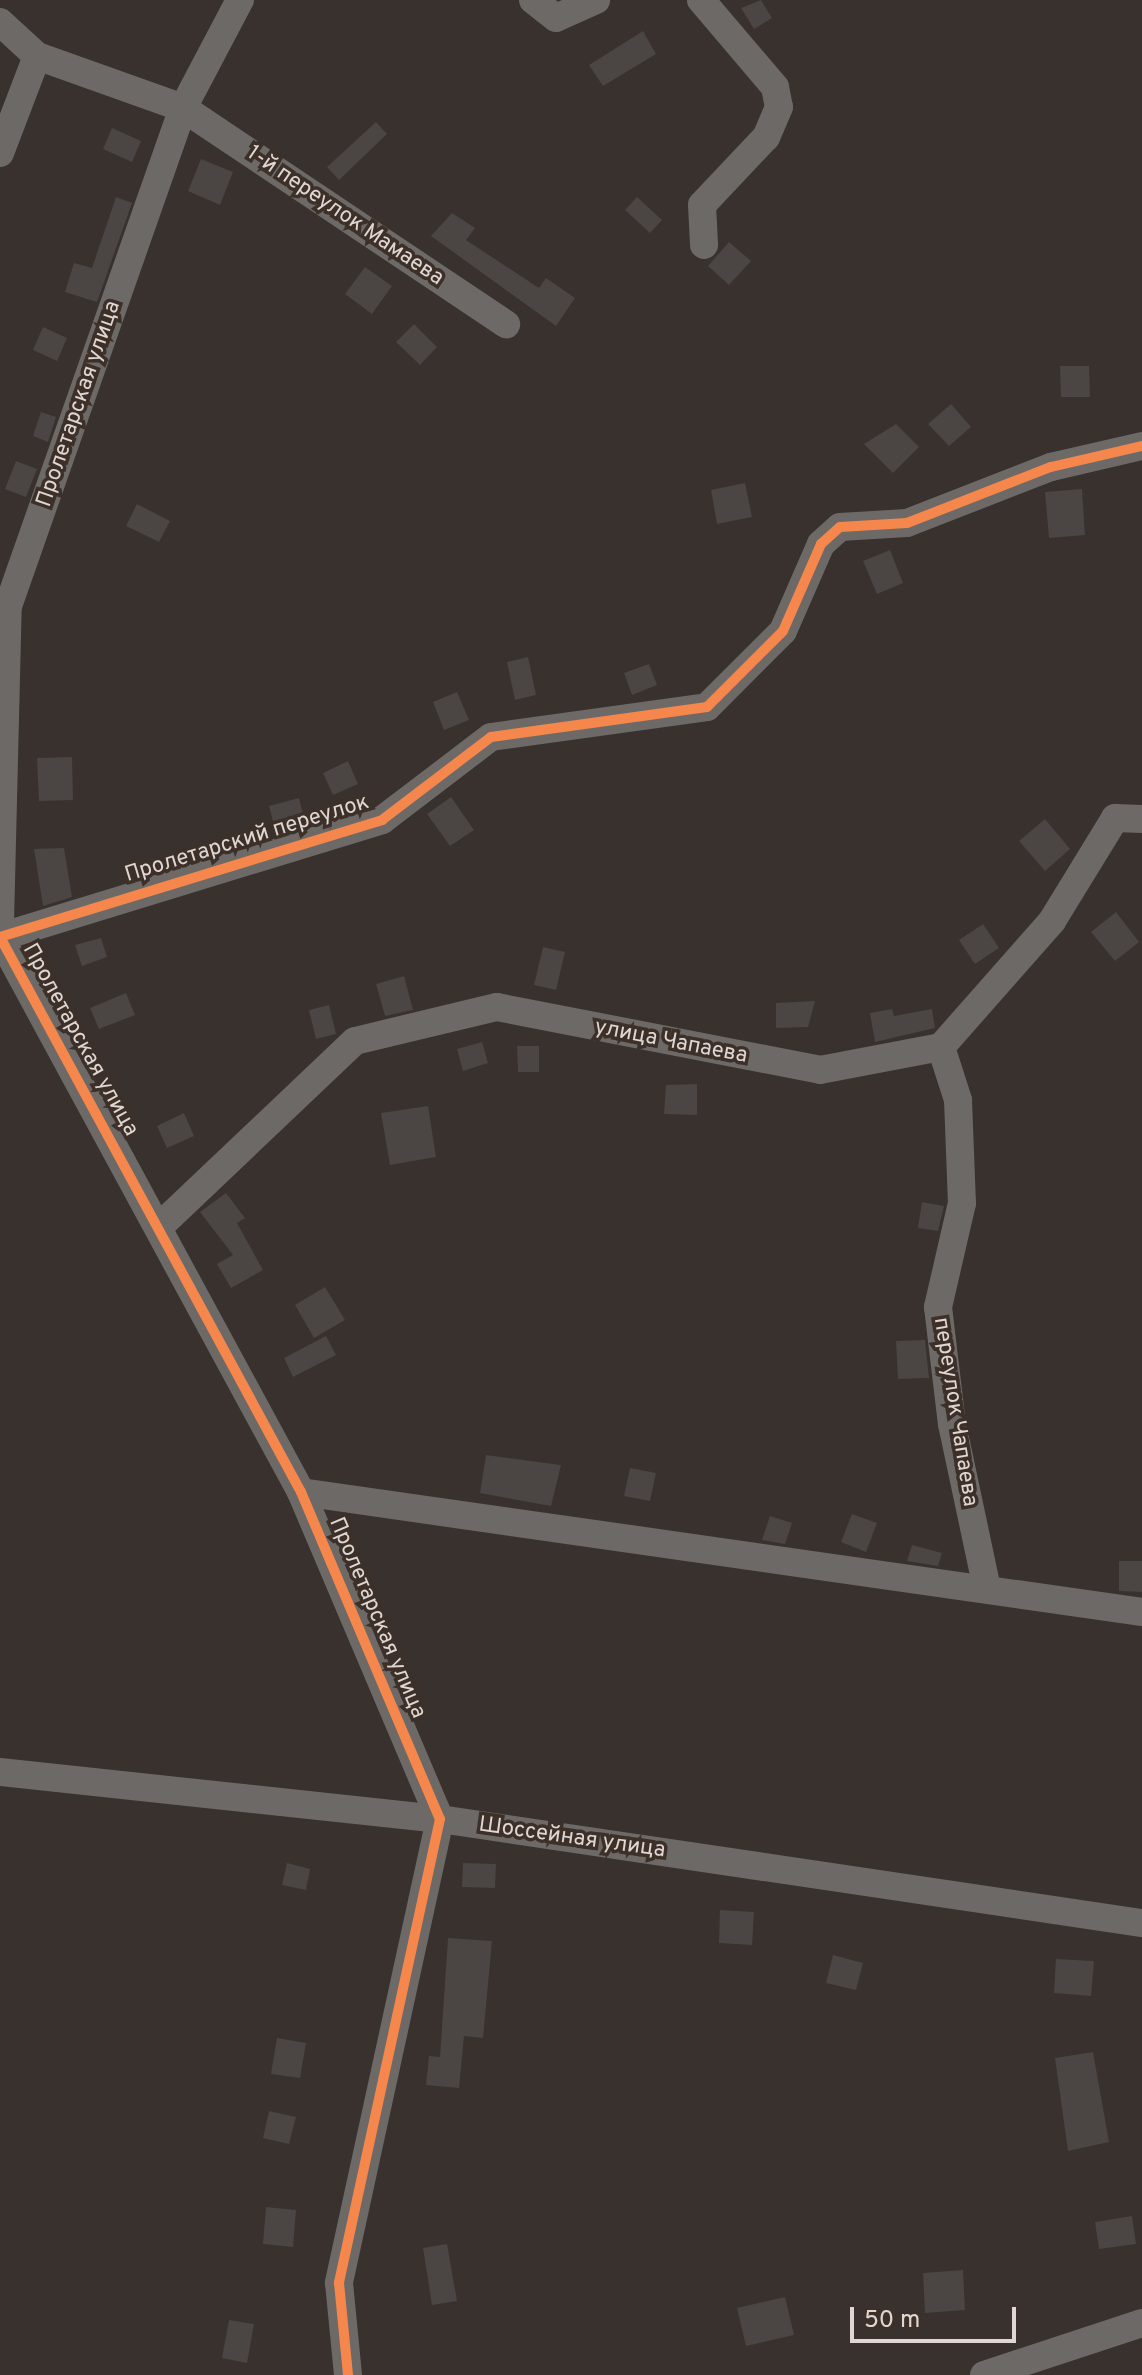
<!DOCTYPE html>
<meta charset="utf-8">
<style>
body{margin:0}
#map{position:relative;width:1142px;height:2375px;overflow:hidden;background:#38312d;font-family:Overpass,sans-serif}
div>[style]{position:absolute}
.building>*{inset:0;background:#4b4543}
.minor>*{height:28px;margin:-14px;padding:0 14px;transform-origin:14px;border-radius:14px;background:#6c6967}
.cycleway>*{height:10px;margin:-5px;padding:0 5px;transform-origin:5px;border-radius:5px;background:#f5874c}
span{translate:-50% -50%;white-space:nowrap;text-align:center;line-height:1.15;-webkit-text-stroke:7px #3c3029;paint-order:stroke}
.street-label{font-size:22px;color:#e0d7d3}
.scale{position:absolute;left:850px;top:2307px;width:166px;height:36px;box-sizing:border-box;border:4px solid #e0d7d3;border-top:0;padding-left:10px;font-size:24px;line-height:28px;white-space:nowrap;color:#e0d7d3;-webkit-text-stroke:6px #3c3029;paint-order:stroke}
</style>
<div id="map">
<div class="building">
<i style="clip-path:polygon(761px 0,772px 18px,754px 29px,741px 8px)"></i>
<i style="clip-path:polygon(643px 31px,656px 54px,603px 86px,589px 65px)"></i>
<i style="clip-path:polygon(376px 122px,387px 134px,339px 180px,327px 167px)"></i>
<i style="clip-path:polygon(112px 128px,141px 141px,132px 162px,103px 149px)"></i>
<i style="clip-path:polygon(201px 159px,233px 172px,220px 205px,188px 191px)"></i>
<i style="clip-path:polygon(116px 197px,132px 203px,97px 302px,65px 292px,74px 263px,92px 268px)"></i>
<i style="clip-path:polygon(637px 197px,662px 220px,650px 233px,625px 210px)"></i>
<i style="clip-path:polygon(452px 213px,475px 228px,466px 240px,539px 288px,546px 278px,575px 298px,556px 326px,431px 236px)"></i>
<i style="clip-path:polygon(729px 242px,751px 261px,729px 285px,708px 266px)"></i>
<i style="clip-path:polygon(365px 267px,392px 286px,372px 314px,345px 294px)"></i>
<i style="clip-path:polygon(414px 324px,437px 347px,420px 365px,396px 342px)"></i>
<i style="clip-path:polygon(43px 327px,67px 338px,57px 361px,33px 350px)"></i>
<i style="clip-path:polygon(1060px 366px,1089px 366px,1090px 397px,1061px 397px)"></i>
<i style="clip-path:polygon(951px 404px,971px 427px,949px 446px,928px 424px)"></i>
<i style="clip-path:polygon(41px 412px,56px 417px,48px 442px,33px 436px)"></i>
<i style="clip-path:polygon(896px 424px,919px 447px,893px 473px,864px 444px)"></i>
<i style="clip-path:polygon(16px 461px,37px 469px,26px 497px,5px 489px)"></i>
<i style="clip-path:polygon(745px 483px,752px 517px,717px 524px,711px 490px)"></i>
<i style="clip-path:polygon(1082px 489px,1085px 535px,1049px 538px,1045px 492px)"></i>
<i style="clip-path:polygon(137px 504px,170px 521px,159px 542px,126px 526px)"></i>
<i style="clip-path:polygon(890px 550px,903px 583px,877px 594px,863px 561px)"></i>
<i style="clip-path:polygon(528px 657px,536px 695px,515px 700px,507px 662px)"></i>
<i style="clip-path:polygon(649px 664px,657px 685px,632px 695px,624px 673px)"></i>
<i style="clip-path:polygon(457px 692px,469px 720px,444px 730px,433px 702px)"></i>
<i style="clip-path:polygon(72px 757px,73px 800px,39px 801px,37px 758px)"></i>
<i style="clip-path:polygon(348px 761px,358px 784px,333px 795px,323px 773px)"></i>
<i style="clip-path:polygon(451px 797px,474px 830px,450px 846px,427px 814px)"></i>
<i style="clip-path:polygon(299px 798px,305px 822px,275px 829px,269px 806px)"></i>
<i style="clip-path:polygon(1045px 819px,1070px 849px,1045px 871px,1019px 841px)"></i>
<i style="clip-path:polygon(64px 848px,72px 897px,43px 906px,34px 849px)"></i>
<i style="clip-path:polygon(1116px 912px,1139px 942px,1115px 961px,1091px 932px)"></i>
<i style="clip-path:polygon(983px 924px,999px 948px,975px 964px,959px 940px)"></i>
<i style="clip-path:polygon(101px 938px,107px 957px,82px 966px,75px 945px)"></i>
<i style="clip-path:polygon(543px 947px,565px 952px,556px 990px,534px 985px)"></i>
<i style="clip-path:polygon(404px 976px,413px 1010px,385px 1016px,376px 984px)"></i>
<i style="clip-path:polygon(126px 993px,135px 1015px,99px 1029px,90px 1008px)"></i>
<i style="clip-path:polygon(815px 1001px,808px 1027px,776px 1028px,776px 1003px)"></i>
<i style="clip-path:polygon(329px 1005px,336px 1034px,316px 1039px,309px 1010px)"></i>
<i style="clip-path:polygon(892px 1009px,894px 1016px,932px 1009px,935px 1028px,875px 1042px,870px 1013px)"></i>
<i style="clip-path:polygon(482px 1042px,488px 1063px,463px 1071px,457px 1049px)"></i>
<i style="clip-path:polygon(517px 1046px,539px 1046px,539px 1072px,518px 1072px)"></i>
<i style="clip-path:polygon(697px 1084px,697px 1115px,664px 1114px,666px 1085px)"></i>
<i style="clip-path:polygon(428px 1106px,436px 1157px,390px 1165px,381px 1113px)"></i>
<i style="clip-path:polygon(184px 1113px,194px 1136px,167px 1148px,157px 1126px)"></i>
<i style="clip-path:polygon(226px 1193px,245px 1218px,237px 1223px,263px 1270px,231px 1288px,217px 1264px,233px 1255px,200px 1212px)"></i>
<i style="clip-path:polygon(922px 1202px,944px 1206px,938px 1231px,918px 1228px)"></i>
<i style="clip-path:polygon(325px 1287px,345px 1320px,314px 1338px,295px 1305px)"></i>
<i style="clip-path:polygon(326px 1336px,336px 1355px,293px 1377px,284px 1358px)"></i>
<i style="clip-path:polygon(925px 1340px,929px 1378px,898px 1379px,896px 1341px)"></i>
<i style="clip-path:polygon(486px 1455px,561px 1465px,551px 1506px,480px 1493px)"></i>
<i style="clip-path:polygon(630px 1468px,656px 1473px,650px 1501px,624px 1496px)"></i>
<i style="clip-path:polygon(852px 1514px,877px 1523px,866px 1552px,841px 1542px)"></i>
<i style="clip-path:polygon(770px 1516px,792px 1523px,785px 1544px,762px 1540px)"></i>
<i style="clip-path:polygon(912px 1545px,942px 1553px,938px 1566px,907px 1561px)"></i>
<i style="clip-path:polygon(1119px 1561px,1142px 1561px,1142px 1592px,1119px 1591px)"></i>
<i style="clip-path:polygon(287px 1863px,310px 1869px,306px 1890px,282px 1885px)"></i>
<i style="clip-path:polygon(463px 1863px,496px 1864px,495px 1888px,462px 1887px)"></i>
<i style="clip-path:polygon(720px 1910px,754px 1912px,752px 1945px,719px 1943px)"></i>
<i style="clip-path:polygon(448px 1938px,492px 1941px,483px 2038px,464px 2036px,459px 2088px,426px 2085px,429px 2056px,440px 2057px)"></i>
<i style="clip-path:polygon(833px 1955px,863px 1963px,856px 1990px,826px 1983px)"></i>
<i style="clip-path:polygon(1056px 1959px,1094px 1961px,1091px 1996px,1054px 1993px)"></i>
<i style="clip-path:polygon(277px 2038px,306px 2043px,300px 2078px,271px 2074px)"></i>
<i style="clip-path:polygon(1093px 2052px,1109px 2142px,1068px 2151px,1055px 2058px)"></i>
<i style="clip-path:polygon(269px 2111px,296px 2117px,289px 2144px,263px 2138px)"></i>
<i style="clip-path:polygon(266px 2207px,296px 2210px,293px 2247px,263px 2244px)"></i>
<i style="clip-path:polygon(1132px 2216px,1136px 2244px,1099px 2249px,1095px 2222px)"></i>
<i style="clip-path:polygon(447px 2244px,457px 2301px,432px 2305px,423px 2248px)"></i>
<i style="clip-path:polygon(963px 2270px,965px 2310px,925px 2313px,923px 2273px)"></i>
<i style="clip-path:polygon(785px 2297px,794px 2335px,746px 2346px,737px 2308px)"></i>
<i style="clip-path:polygon(229px 2320px,254px 2324px,247px 2363px,222px 2358px)"></i>
</div>
<div class="minor">
<i style="left:533px;top:0;width:29px;rotate:38deg"></i>
<i style="left:556px;top:18px;width:44px;rotate:-24.2deg"></i>
<i style="left:701px;top:0;width:114px;rotate:49.6deg"></i>
<i style="left:775px;top:87px;width:20px;rotate:79deg"></i>
<i style="left:779px;top:107px;width:33px;rotate:113deg"></i>
<i style="left:766px;top:137px;width:93px;rotate:133.3deg"></i>
<i style="left:702px;top:205px;width:40px;rotate:87.1deg"></i>
<i style="left:0;top:22px;width:50px;rotate:42.6deg"></i>
<i style="left:37px;top:56px;width:155px;rotate:19.6deg"></i>
<i style="left:183px;top:108px;width:389px;rotate:33.8deg"></i>
<i style="left:0;top:153px;width:104px;rotate:-69.1deg"></i>
<i style="left:0;top:923px;width:317px;rotate:-88.6deg"></i>
<i style="left:8px;top:606px;width:528px;rotate:-70.64deg"></i>
<i style="left:183px;top:108px;width:122px;rotate:-62.2deg"></i>
<i style="left:0;top:937px;width:631px;rotate:61.53deg"></i>
<i style="left:301px;top:1492px;width:355px;rotate:67deg"></i>
<i style="left:440px;top:1819px;width:475px;rotate:102.3deg"></i>
<i style="left:339px;top:2283px;width:92px;rotate:84.4deg"></i>
<i style="left:0;top:937px;width:400px;rotate:-17deg"></i>
<i style="left:382px;top:820px;width:137px;rotate:-37.3deg"></i>
<i style="left:491px;top:737px;width:218px;rotate:-7.9deg"></i>
<i style="left:707px;top:707px;width:107px;rotate:-45deg"></i>
<i style="left:783px;top:631px;width:95px;rotate:-66.4deg"></i>
<i style="left:821px;top:544px;width:25px;rotate:-42deg"></i>
<i style="left:840px;top:527px;width:67px;rotate:-3.4deg"></i>
<i style="left:907px;top:523px;width:155px;rotate:-21.3deg"></i>
<i style="left:1051px;top:467px;width:93px;rotate:-13deg"></i>
<i style="left:941px;top:1047px;width:56px;rotate:72.2deg"></i>
<i style="left:958px;top:1100px;width:103px;rotate:87.8deg"></i>
<i style="left:962px;top:1203px;width:107px;rotate:103deg"></i>
<i style="left:938px;top:1307px;width:118px;rotate:83.2deg"></i>
<i style="left:952px;top:1424px;width:169px;rotate:78deg"></i>
<i style="left:161px;top:1225px;width:267px;rotate:-43.5deg"></i>
<i style="left:355px;top:1041px;width:146px;rotate:-13.5deg"></i>
<i style="left:497px;top:1007px;width:329px;rotate:11deg"></i>
<i style="left:820px;top:1070px;width:123px;rotate:-10.8deg"></i>
<i style="left:941px;top:1047px;width:168px;rotate:-48.6deg"></i>
<i style="left:1052px;top:921px;width:121px;rotate:-58.5deg"></i>
<i style="left:1115px;top:818px;width:27px;rotate:2deg"></i>
<i style="left:301px;top:1492px;width:850px;rotate:8.12deg"></i>
<i style="left:0;top:1772px;width:443px;rotate:6.1deg"></i>
<i style="left:440px;top:1819px;width:710px;rotate:8.43deg"></i>
<i style="left:984px;top:2375px;width:166px;rotate:-18.2deg"></i>
</div>
<div class="cycleway">
<i style="left:0;top:937px;width:631px;rotate:61.53deg"></i>
<i style="left:301px;top:1492px;width:355px;rotate:67deg"></i>
<i style="left:440px;top:1819px;width:475px;rotate:102.3deg"></i>
<i style="left:339px;top:2283px;width:92px;rotate:84.4deg"></i>
<i style="left:0;top:937px;width:400px;rotate:-17deg"></i>
<i style="left:382px;top:820px;width:137px;rotate:-37.3deg"></i>
<i style="left:491px;top:737px;width:218px;rotate:-7.9deg"></i>
<i style="left:707px;top:707px;width:107px;rotate:-45deg"></i>
<i style="left:783px;top:631px;width:95px;rotate:-66.4deg"></i>
<i style="left:821px;top:544px;width:25px;rotate:-42deg"></i>
<i style="left:840px;top:527px;width:67px;rotate:-3.4deg"></i>
<i style="left:907px;top:523px;width:155px;rotate:-21.3deg"></i>
<i style="left:1051px;top:467px;width:93px;rotate:-13deg"></i>
</div>
<div class="street-label">
<span style="left:345px;top:216px;rotate:34deg">1-й переулок Мамаева</span>
<span style="left:79px;top:404px;rotate:-71deg">Пролетарская улица</span>
<span style="left:247px;top:839px;rotate:-17deg">Пролетарский переулок</span>
<span style="left:80px;top:1040px;rotate:61deg">Пролетарская улица</span>
<span style="left:671px;top:1042px;rotate:11deg">улица Чапаева</span>
<span style="left:955px;top:1412px;rotate:81deg">переулок Чапаева</span>
<span style="left:377px;top:1618px;rotate:67deg">Пролетарская улица</span>
<span style="left:572px;top:1838px;rotate:8deg">Шоссейная улица</span>
</div>
<div class="scale">50 m</div>
</div>
